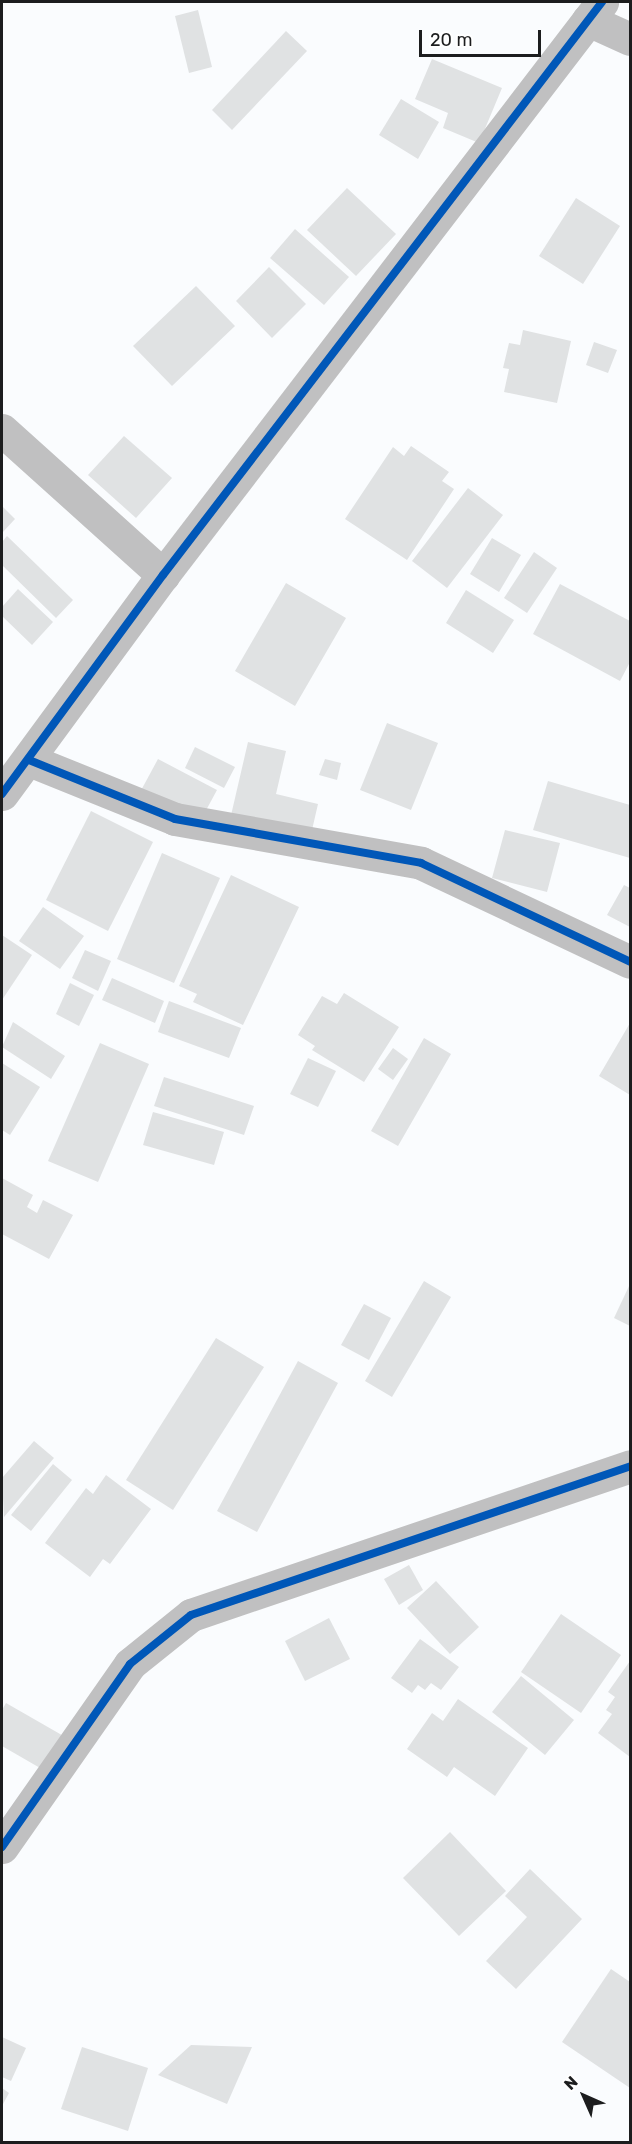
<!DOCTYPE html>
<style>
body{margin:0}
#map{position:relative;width:632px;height:2144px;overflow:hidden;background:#fafcfe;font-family:Rubik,sans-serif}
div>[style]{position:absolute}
.building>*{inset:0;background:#e0e2e3}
.minor>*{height:33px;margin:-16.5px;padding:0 16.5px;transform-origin:16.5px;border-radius:16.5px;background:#c0c0c1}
.tertiary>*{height:33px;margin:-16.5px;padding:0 16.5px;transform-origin:16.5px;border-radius:16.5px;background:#c0c0c1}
.cycleway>*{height:8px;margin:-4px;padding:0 4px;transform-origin:4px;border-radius:4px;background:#0057b8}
span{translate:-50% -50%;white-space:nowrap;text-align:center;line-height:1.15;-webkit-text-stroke:4.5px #fff;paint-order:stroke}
.frame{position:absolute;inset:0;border:3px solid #1c1d1e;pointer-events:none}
.north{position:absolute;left:554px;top:2066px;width:60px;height:60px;-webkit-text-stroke:4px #fff;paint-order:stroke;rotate:315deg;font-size:16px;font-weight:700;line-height:24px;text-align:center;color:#1c1d1e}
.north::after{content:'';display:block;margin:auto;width:21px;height:27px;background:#1c1d1e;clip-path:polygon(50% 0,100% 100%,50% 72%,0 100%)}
.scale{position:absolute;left:419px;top:30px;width:122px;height:27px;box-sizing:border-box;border:3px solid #1c1d1e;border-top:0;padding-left:8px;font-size:18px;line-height:21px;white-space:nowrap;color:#1c1d1e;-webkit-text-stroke:4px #fff;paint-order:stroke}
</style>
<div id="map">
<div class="building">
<i style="clip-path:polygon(198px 10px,212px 67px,189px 73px,175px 16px)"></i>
<i style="clip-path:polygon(286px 31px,307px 51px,232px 130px,212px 110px)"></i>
<i style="clip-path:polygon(432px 59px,502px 88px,479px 143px,443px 128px,448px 113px,415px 99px)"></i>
<i style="clip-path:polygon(401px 99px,439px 122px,418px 159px,379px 135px)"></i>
<i style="clip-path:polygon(347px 188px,396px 234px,356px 276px,307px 230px)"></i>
<i style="clip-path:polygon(576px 198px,620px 226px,583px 284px,539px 256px)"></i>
<i style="clip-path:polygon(295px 229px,349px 277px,324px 305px,270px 258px)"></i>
<i style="clip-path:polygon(269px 267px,306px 304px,272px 338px,236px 301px)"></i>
<i style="clip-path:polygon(196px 286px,235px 326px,172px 386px,133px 346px)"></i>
<i style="clip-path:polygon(523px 330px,571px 341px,557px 403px,504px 392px,509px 369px,503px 368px,509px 343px,520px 345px)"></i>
<i style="clip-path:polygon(594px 342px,617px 350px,608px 373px,586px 365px)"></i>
<i style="clip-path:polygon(124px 436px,172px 478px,136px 518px,88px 475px)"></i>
<i style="clip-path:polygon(411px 446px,449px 472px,442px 481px,454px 489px,407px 560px,345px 519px,393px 447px,404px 456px)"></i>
<i style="clip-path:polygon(468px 488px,503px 515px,447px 588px,412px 561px)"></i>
<i style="clip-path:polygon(2px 506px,15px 519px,2px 533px)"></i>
<i style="clip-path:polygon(7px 536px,73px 600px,56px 618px,2px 565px,2px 542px)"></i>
<i style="clip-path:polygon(492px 538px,521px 555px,499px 592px,470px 574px)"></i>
<i style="clip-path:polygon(534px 552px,557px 568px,527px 613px,504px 598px)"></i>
<i style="clip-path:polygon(286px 583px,346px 618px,295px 706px,235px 671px)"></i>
<i style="clip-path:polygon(560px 584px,630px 621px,630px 662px,620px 681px,533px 634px)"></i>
<i style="clip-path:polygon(18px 589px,53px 622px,32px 645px,2px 616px,2px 607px)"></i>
<i style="clip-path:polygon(466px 590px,514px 620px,493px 653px,446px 623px)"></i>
<i style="clip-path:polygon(387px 723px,438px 743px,411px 810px,360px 790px)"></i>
<i style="clip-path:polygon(248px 742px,286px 751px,276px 794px,318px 804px,309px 843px,229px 824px)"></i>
<i style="clip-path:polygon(195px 747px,235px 767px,224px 788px,185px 768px)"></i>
<i style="clip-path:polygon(158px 759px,217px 790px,197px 827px,138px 796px)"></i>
<i style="clip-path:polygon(325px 759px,341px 763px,337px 780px,319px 775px)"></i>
<i style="clip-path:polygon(548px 781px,630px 805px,630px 858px,533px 830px)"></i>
<i style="clip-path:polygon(91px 811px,153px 842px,108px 931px,46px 900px)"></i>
<i style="clip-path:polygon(505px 830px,560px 843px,547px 892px,492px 878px)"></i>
<i style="clip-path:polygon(162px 853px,220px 878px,174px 983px,117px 959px)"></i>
<i style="clip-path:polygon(231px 875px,299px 907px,243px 1025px,193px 1002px,197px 994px,179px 986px)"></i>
<i style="clip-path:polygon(624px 885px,630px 888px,630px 927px,607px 915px)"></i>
<i style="clip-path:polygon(43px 907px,84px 936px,60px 969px,19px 941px)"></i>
<i style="clip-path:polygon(2px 935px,32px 955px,2px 1000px)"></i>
<i style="clip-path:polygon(85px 950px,111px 961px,98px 991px,72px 978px)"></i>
<i style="clip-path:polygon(112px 978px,164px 1001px,155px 1023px,102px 1000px)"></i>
<i style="clip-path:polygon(70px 983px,94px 995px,79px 1026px,56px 1014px)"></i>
<i style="clip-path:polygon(344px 993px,399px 1027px,364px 1082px,312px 1050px,315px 1046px,298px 1035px,322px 996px,337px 1004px)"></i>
<i style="clip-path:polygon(169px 1001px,241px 1028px,229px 1058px,158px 1032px)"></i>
<i style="clip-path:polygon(13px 1022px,65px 1056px,51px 1079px,2px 1047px)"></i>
<i style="clip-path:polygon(630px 1023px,630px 1095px,599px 1076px)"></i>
<i style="clip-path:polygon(424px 1038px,451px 1054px,398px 1146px,371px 1131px)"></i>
<i style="clip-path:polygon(100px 1043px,149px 1064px,98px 1182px,48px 1161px)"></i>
<i style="clip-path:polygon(393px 1048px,408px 1059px,393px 1080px,378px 1069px)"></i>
<i style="clip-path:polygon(308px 1058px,336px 1071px,318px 1107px,290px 1094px)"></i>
<i style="clip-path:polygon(2px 1063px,40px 1087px,10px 1135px,2px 1130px)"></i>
<i style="clip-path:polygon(164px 1077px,254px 1106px,244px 1135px,154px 1106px)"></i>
<i style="clip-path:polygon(153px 1112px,224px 1132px,214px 1165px,143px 1145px)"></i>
<i style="clip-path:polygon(2px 1178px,33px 1195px,27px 1207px,37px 1213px,43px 1200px,73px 1215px,49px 1259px,2px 1234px)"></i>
<i style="clip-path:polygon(424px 1281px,451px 1297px,392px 1397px,365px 1381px)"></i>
<i style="clip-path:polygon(630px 1284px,630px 1326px,614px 1318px)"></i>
<i style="clip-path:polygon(364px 1304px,391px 1318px,369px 1360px,341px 1345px)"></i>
<i style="clip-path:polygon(216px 1338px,264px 1367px,173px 1510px,126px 1480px)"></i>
<i style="clip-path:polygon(298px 1361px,338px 1383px,257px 1532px,217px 1511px)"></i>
<i style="clip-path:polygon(34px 1441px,54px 1458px,4px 1517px,2px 1478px)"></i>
<i style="clip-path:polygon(53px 1464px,72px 1480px,31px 1531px,11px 1515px)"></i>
<i style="clip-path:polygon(106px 1475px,151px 1509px,110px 1564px,103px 1559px,90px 1577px,45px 1543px,86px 1488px,93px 1494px)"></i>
<i style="clip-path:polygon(409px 1565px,423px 1590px,399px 1605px,384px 1579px)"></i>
<i style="clip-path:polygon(436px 1581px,479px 1627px,450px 1654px,407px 1608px)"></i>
<i style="clip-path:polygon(561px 1614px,621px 1655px,581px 1713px,521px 1672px)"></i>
<i style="clip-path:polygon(329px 1618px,350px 1659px,305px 1681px,285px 1641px)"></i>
<i style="clip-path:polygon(420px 1639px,459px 1667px,441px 1690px,431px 1683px,425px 1690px,418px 1685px,412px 1693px,391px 1678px)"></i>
<i style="clip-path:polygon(630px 1661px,630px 1757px,598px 1733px,612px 1714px,606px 1710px,615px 1697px,608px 1692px)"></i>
<i style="clip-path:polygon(521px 1676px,574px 1720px,545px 1755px,492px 1712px)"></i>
<i style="clip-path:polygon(458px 1699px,528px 1748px,495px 1796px,454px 1767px,447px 1777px,407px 1749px,432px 1713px,443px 1721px)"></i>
<i style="clip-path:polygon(6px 1703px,67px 1738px,47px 1772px,2px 1746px,2px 1710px)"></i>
<i style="clip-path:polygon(450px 1832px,506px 1891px,459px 1936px,403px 1878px)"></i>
<i style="clip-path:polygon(530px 1869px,582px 1919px,516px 1989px,486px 1961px,527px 1917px,505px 1896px)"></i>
<i style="clip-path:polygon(611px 1969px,630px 1982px,630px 2088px,562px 2042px)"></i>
<i style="clip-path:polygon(2px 2037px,26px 2048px,11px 2081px,2px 2077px)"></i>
<i style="clip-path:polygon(191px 2045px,252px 2047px,227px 2104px,158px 2075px)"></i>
<i style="clip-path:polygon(82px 2047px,148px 2068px,128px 2131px,61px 2109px)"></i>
<i style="clip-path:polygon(2px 2088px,9px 2093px,2px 2106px)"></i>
</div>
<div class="minor">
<i style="left:588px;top:20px;width:46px;rotate:24.3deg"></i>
<i style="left:2px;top:430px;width:217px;rotate:42deg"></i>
<i style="left:29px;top:760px;width:157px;rotate:22deg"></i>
<i style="left:175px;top:819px;width:250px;rotate:10.1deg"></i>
<i style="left:421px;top:863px;width:231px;rotate:25.3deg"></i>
<i style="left:2px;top:1847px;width:223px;rotate:-55deg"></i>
<i style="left:130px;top:1664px;width:78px;rotate:-38.8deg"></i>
<i style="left:191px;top:1615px;width:464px;rotate:-18.7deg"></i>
</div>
<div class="tertiary">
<i style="left:2px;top:794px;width:272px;rotate:-53.7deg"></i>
<i style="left:163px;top:575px;width:722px;rotate:-52.54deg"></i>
</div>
<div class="cycleway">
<i style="left:29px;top:760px;width:157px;rotate:22deg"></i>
<i style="left:175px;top:819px;width:250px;rotate:10.1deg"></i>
<i style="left:421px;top:863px;width:231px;rotate:25.3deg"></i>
<i style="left:2px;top:794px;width:272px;rotate:-53.7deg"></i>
<i style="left:163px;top:575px;width:722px;rotate:-52.54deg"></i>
<i style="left:2px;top:1847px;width:223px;rotate:-55deg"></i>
<i style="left:130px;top:1664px;width:78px;rotate:-38.8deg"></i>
<i style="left:191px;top:1615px;width:464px;rotate:-18.7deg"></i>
</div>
<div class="frame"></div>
<div class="north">N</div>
<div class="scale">20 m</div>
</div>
